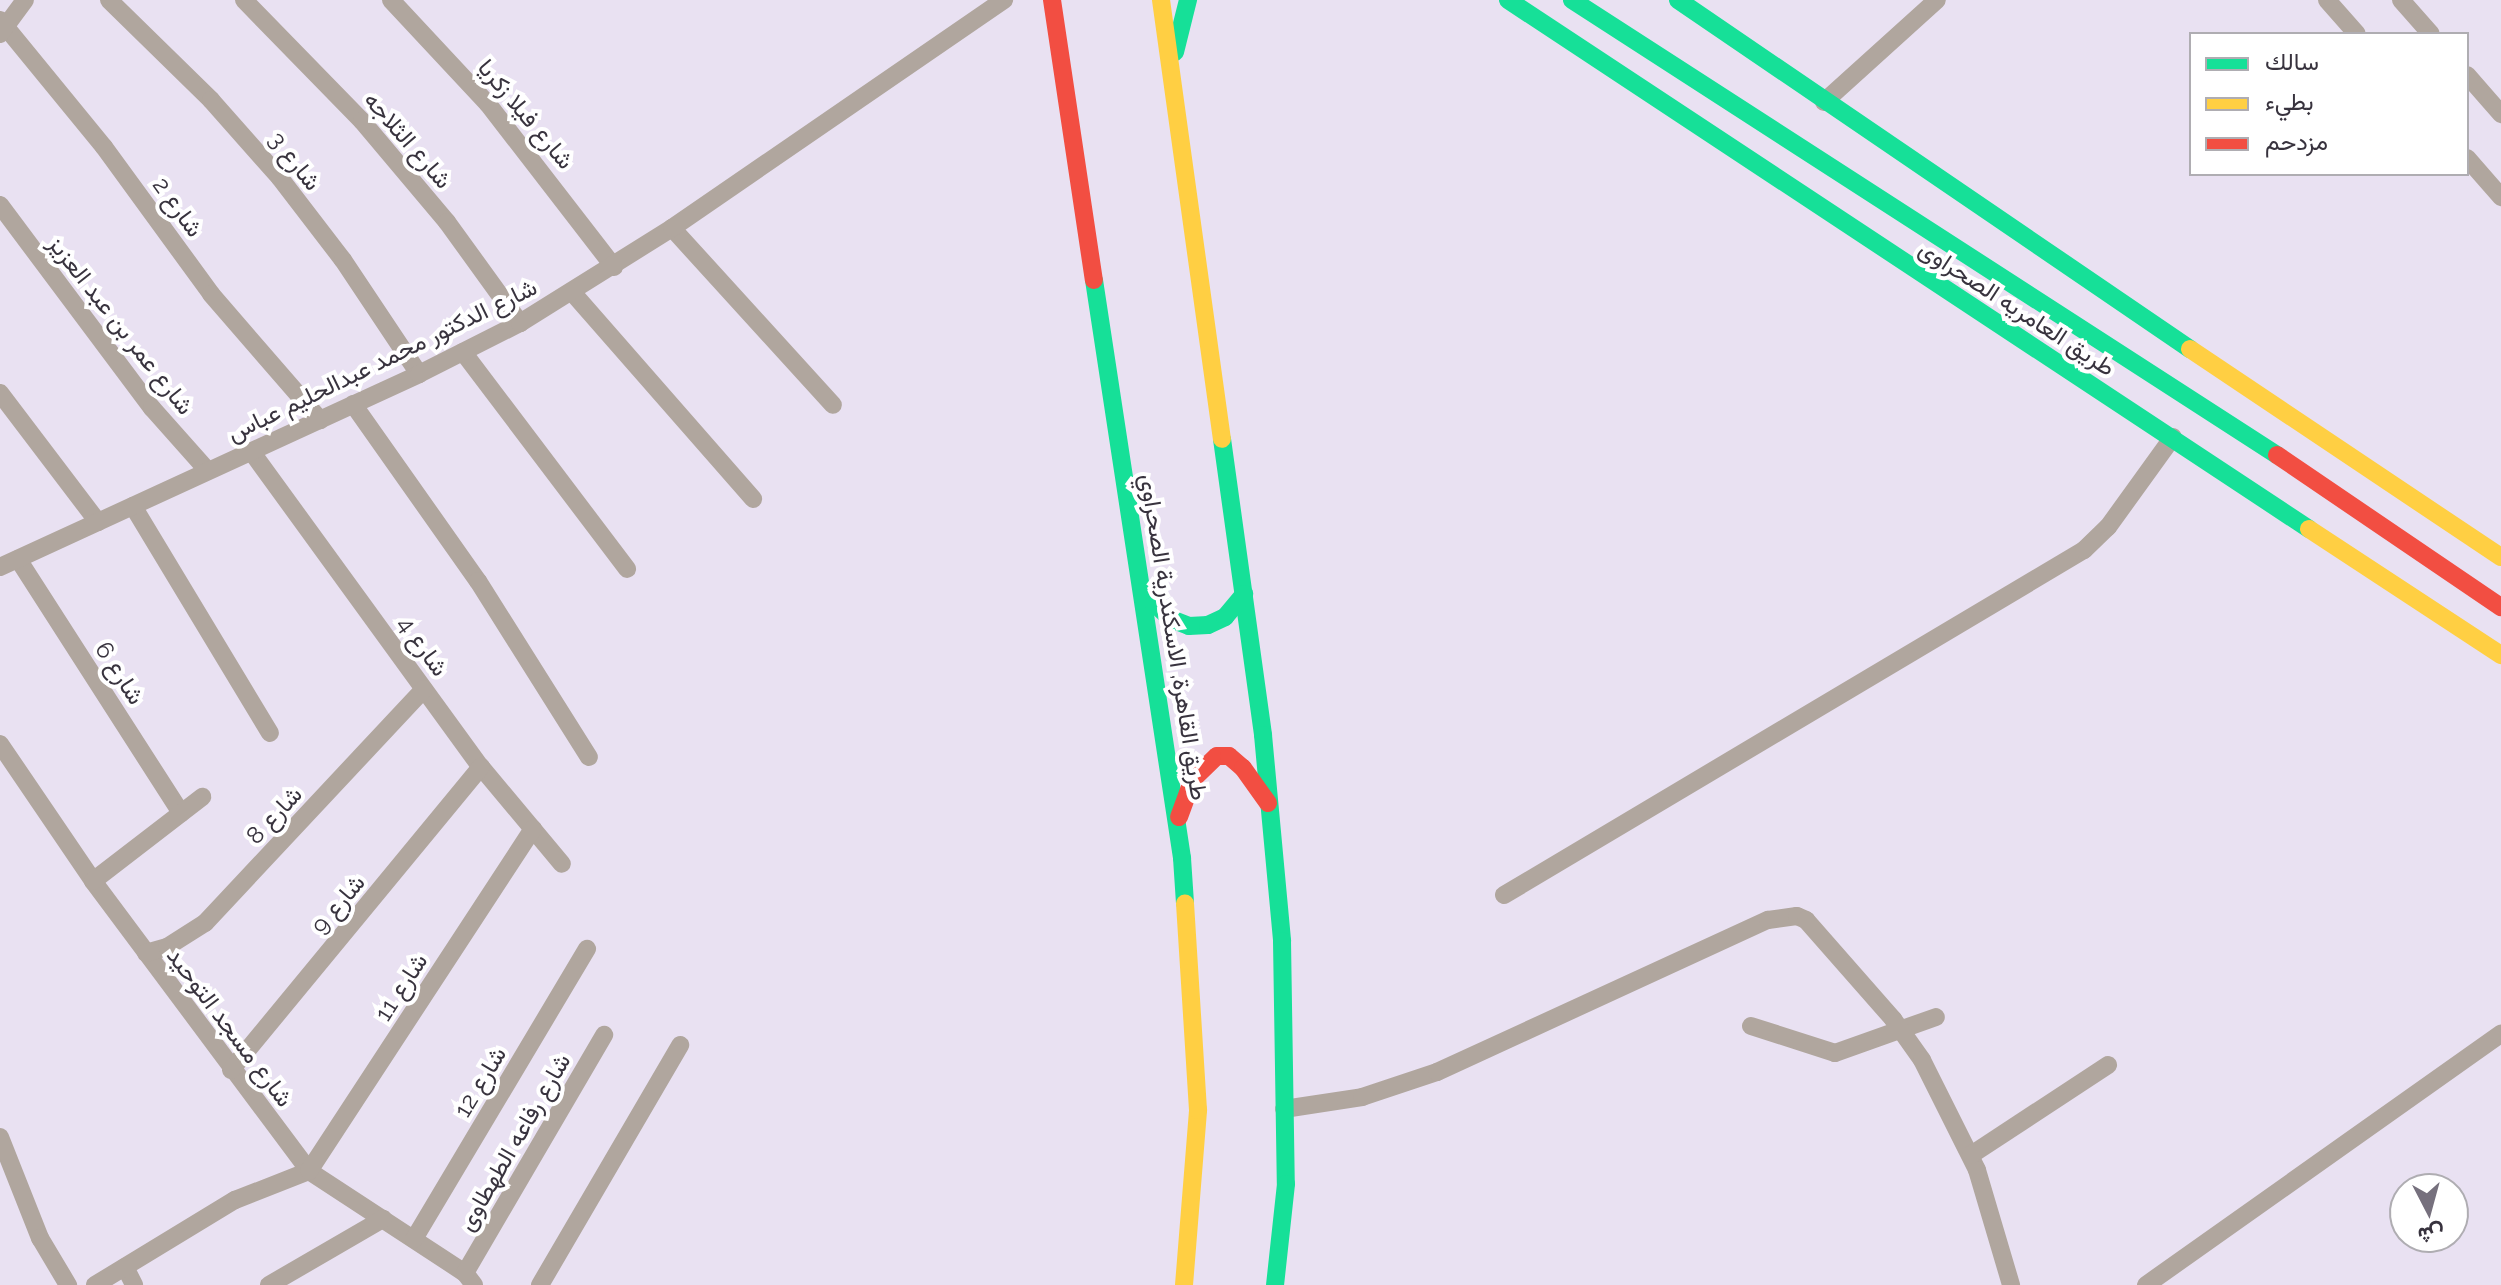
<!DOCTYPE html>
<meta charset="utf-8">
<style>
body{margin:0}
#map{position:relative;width:2501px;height:1285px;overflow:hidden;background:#e9e1f2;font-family:Raleway,Vazirmatn,sans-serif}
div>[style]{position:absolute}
.street>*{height:18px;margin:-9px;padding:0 9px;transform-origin:9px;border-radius:9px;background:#b0a69e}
.fast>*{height:18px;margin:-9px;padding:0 9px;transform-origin:9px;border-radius:9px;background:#16e098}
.slow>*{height:18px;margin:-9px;padding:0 9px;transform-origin:9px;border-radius:9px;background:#ffcf43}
.jam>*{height:18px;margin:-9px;padding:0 9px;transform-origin:9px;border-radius:9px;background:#f24e42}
span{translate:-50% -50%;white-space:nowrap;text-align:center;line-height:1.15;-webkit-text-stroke:8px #fff;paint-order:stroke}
.street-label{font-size:24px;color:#38333e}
.legend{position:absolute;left:2189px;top:32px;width:280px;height:144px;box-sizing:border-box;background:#fff;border:2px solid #afadb2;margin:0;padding:10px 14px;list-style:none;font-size:24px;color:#38333e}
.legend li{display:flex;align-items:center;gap:16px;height:40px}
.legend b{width:40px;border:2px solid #afadb2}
.north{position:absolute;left:2389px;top:1173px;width:80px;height:80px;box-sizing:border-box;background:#fff;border:2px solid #afadb2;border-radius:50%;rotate:174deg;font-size:22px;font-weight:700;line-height:32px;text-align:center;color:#38333e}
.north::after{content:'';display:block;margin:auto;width:28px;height:36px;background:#76707d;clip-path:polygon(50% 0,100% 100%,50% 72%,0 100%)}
</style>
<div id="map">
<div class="street">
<i style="left:109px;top:0;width:143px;rotate:44.4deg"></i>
<i style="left:211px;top:100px;width:104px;rotate:48.5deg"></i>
<i style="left:280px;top:178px;width:103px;rotate:52.5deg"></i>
<i style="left:343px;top:260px;width:137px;rotate:56.3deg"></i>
<i style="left:244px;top:0;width:169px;rotate:45.7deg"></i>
<i style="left:362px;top:121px;width:132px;rotate:49.9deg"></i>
<i style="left:447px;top:222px;width:125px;rotate:54.1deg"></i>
<i style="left:391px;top:0;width:142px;rotate:47deg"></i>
<i style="left:488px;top:104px;width:206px;rotate:52.3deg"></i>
<i style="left:2327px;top:0;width:45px;rotate:48.6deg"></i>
<i style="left:2401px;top:0;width:45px;rotate:48.6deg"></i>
<i style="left:0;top:20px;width:164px;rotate:50.7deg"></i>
<i style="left:104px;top:147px;width:182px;rotate:53.9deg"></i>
<i style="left:211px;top:294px;width:167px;rotate:49.1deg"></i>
<i style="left:0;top:34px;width:42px;rotate:-53.7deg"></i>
<i style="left:2467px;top:75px;width:52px;rotate:48.9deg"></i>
<i style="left:1824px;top:102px;width:152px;rotate:-42.1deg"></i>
<i style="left:2467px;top:158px;width:52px;rotate:48.9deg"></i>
<i style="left:0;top:205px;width:254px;rotate:53.2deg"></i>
<i style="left:152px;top:408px;width:84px;rotate:48.4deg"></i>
<i style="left:672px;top:228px;width:239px;rotate:47.7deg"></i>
<i style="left:572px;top:292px;width:275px;rotate:48.8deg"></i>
<i style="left:463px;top:352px;width:272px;rotate:52.9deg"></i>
<i style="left:0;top:393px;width:162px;rotate:52.8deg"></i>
<i style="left:353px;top:404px;width:217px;rotate:54.8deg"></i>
<i style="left:478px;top:581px;width:208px;rotate:57.8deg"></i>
<i style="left:251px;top:451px;width:391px;rotate:54deg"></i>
<i style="left:481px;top:767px;width:126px;rotate:50.1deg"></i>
<i style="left:133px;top:506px;width:265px;rotate:58.9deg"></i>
<i style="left:18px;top:559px;width:302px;rotate:57.3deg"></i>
<i style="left:0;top:567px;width:461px;rotate:-24.7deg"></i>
<i style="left:419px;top:374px;width:113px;rotate:-26.8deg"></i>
<i style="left:520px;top:323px;width:179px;rotate:-32deg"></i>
<i style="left:672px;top:228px;width:403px;rotate:-34.5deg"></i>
<i style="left:0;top:744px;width:166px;rotate:55.8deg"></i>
<i style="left:93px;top:881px;width:362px;rotate:53.3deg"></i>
<i style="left:309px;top:1171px;width:186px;rotate:33.2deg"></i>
<i style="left:465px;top:1273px;width:15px;rotate:53deg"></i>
<i style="left:93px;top:881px;width:138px;rotate:-37.6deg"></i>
<i style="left:1504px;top:895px;width:675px;rotate:-30.75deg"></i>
<i style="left:2084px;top:550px;width:33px;rotate:-44deg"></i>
<i style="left:2108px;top:527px;width:111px;rotate:-54.2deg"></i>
<i style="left:146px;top:953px;width:22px;rotate:-16deg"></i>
<i style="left:167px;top:947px;width:45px;rotate:-32.3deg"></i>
<i style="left:205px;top:923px;width:320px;rotate:-46.9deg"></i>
<i style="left:1751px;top:1026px;width:88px;rotate:17.8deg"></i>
<i style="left:1835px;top:1053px;width:107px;rotate:-19.6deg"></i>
<i style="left:231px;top:1070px;width:393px;rotate:-50.5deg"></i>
<i style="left:1284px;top:1109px;width:79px;rotate:-8.7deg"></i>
<i style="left:1362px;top:1097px;width:79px;rotate:-18.4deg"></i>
<i style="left:1437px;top:1072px;width:364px;rotate:-24.7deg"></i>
<i style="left:1768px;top:920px;width:29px;rotate:-8deg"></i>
<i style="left:1797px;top:916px;width:10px;rotate:24deg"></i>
<i style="left:1806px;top:920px;width:132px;rotate:48.7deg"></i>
<i style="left:1893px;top:1019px;width:50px;rotate:54.7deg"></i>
<i style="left:1922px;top:1060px;width:123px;rotate:63.4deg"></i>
<i style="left:1977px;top:1170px;width:120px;rotate:73.5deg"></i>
<i style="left:0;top:1137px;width:109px;rotate:68.4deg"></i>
<i style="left:40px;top:1238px;width:55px;rotate:59.2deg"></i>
<i style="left:1971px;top:1155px;width:164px;rotate:-33.3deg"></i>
<i style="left:414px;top:1239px;width:338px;rotate:-59.2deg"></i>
<i style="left:125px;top:1267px;width:20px;rotate:63deg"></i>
<i style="left:465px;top:1273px;width:276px;rotate:-59.7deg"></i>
<i style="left:95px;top:1285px;width:164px;rotate:-31.3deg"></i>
<i style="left:235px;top:1200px;width:79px;rotate:-21.4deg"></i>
<i style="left:309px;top:1171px;width:409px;rotate:-56.8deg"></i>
<i style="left:269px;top:1285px;width:132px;rotate:-30.1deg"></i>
<i style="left:540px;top:1285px;width:278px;rotate:-59.7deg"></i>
<i style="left:2146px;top:1285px;width:435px;rotate:-35.3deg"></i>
</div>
<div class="fast">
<i style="left:1508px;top:0;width:960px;rotate:33.44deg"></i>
<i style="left:1572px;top:0;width:839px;rotate:32.84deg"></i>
<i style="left:1678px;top:0;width:620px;rotate:34.28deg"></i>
<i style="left:1175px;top:52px;width:54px;rotate:-76deg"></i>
<i style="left:1094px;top:280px;width:585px;rotate:81.34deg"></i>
<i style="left:1182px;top:858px;width:45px;rotate:86.2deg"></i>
<i style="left:1222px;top:439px;width:299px;rotate:82.1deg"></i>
<i style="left:1263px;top:735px;width:207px;rotate:84.7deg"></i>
<i style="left:1282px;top:941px;width:243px;rotate:89.1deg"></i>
<i style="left:1286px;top:1184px;width:102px;rotate:96.2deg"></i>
<i style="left:1142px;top:592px;width:40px;rotate:43deg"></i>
<i style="left:1171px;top:619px;width:19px;rotate:21deg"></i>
<i style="left:1189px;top:626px;width:19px;rotate:-3deg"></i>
<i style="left:1208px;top:625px;width:19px;rotate:-25deg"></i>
<i style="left:1225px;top:617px;width:30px;rotate:-50deg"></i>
</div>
<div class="slow">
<i style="left:1161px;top:0;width:443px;rotate:82.1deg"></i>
<i style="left:2190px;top:349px;width:374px;rotate:33.8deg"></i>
<i style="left:2309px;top:529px;width:230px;rotate:33.3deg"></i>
<i style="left:1184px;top:1285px;width:176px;rotate:-85.4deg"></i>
<i style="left:1198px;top:1110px;width:207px;rotate:-93.6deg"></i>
</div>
<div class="jam">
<i style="left:1052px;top:0;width:283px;rotate:81.5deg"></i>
<i style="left:2277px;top:455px;width:271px;rotate:34.2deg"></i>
<i style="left:1179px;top:817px;width:40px;rotate:-69.8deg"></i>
<i style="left:1193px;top:779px;width:33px;rotate:-44deg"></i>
<i style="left:1217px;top:756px;width:12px"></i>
<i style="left:1229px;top:756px;width:18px;rotate:41deg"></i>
<i style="left:1243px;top:768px;width:43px;rotate:54.5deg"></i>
</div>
<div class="street-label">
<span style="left:526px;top:114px;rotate:50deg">شارع فيلا زكريا</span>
<span style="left:408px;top:140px;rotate:49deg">شارع الثلاجه</span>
<span style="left:295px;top:161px;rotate:51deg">شارع 3</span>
<span style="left:178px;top:207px;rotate:54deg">شارع 2</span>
<span style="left:2017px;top:308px;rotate:33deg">طريق العامريه الصحراوى</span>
<span style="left:121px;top:325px;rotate:52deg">شارع عمر بن عبد العزيز</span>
<span style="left:382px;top:360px;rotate:-26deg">شارع الدكتور محمد عبدالحليم عباس</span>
<span style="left:1174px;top:637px;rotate:81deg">طريق القاهرة, الاسكندرية الصحراوي</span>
<span style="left:423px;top:646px;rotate:54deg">شارع 4</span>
<span style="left:120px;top:673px;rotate:57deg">شارع 6</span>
<span style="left:274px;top:815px;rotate:-47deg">شارع 8</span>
<span style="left:338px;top:904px;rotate:-50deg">شارع 9</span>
<span style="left:401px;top:987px;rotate:-57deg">شارع 11</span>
<span style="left:230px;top:1027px;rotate:53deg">شارع مسجد التوحيد</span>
<span style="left:480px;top:1082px;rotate:-59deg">شارع 12</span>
<span style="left:514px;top:1142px;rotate:-60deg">شارع رفاعه الطهطاوى</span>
</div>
<ul class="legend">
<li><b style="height:10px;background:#16e098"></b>سالك</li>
<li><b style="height:10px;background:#ffcf43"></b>بطيء</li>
<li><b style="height:10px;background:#f24e42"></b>مزدحم</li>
</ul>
<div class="north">ش</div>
</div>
